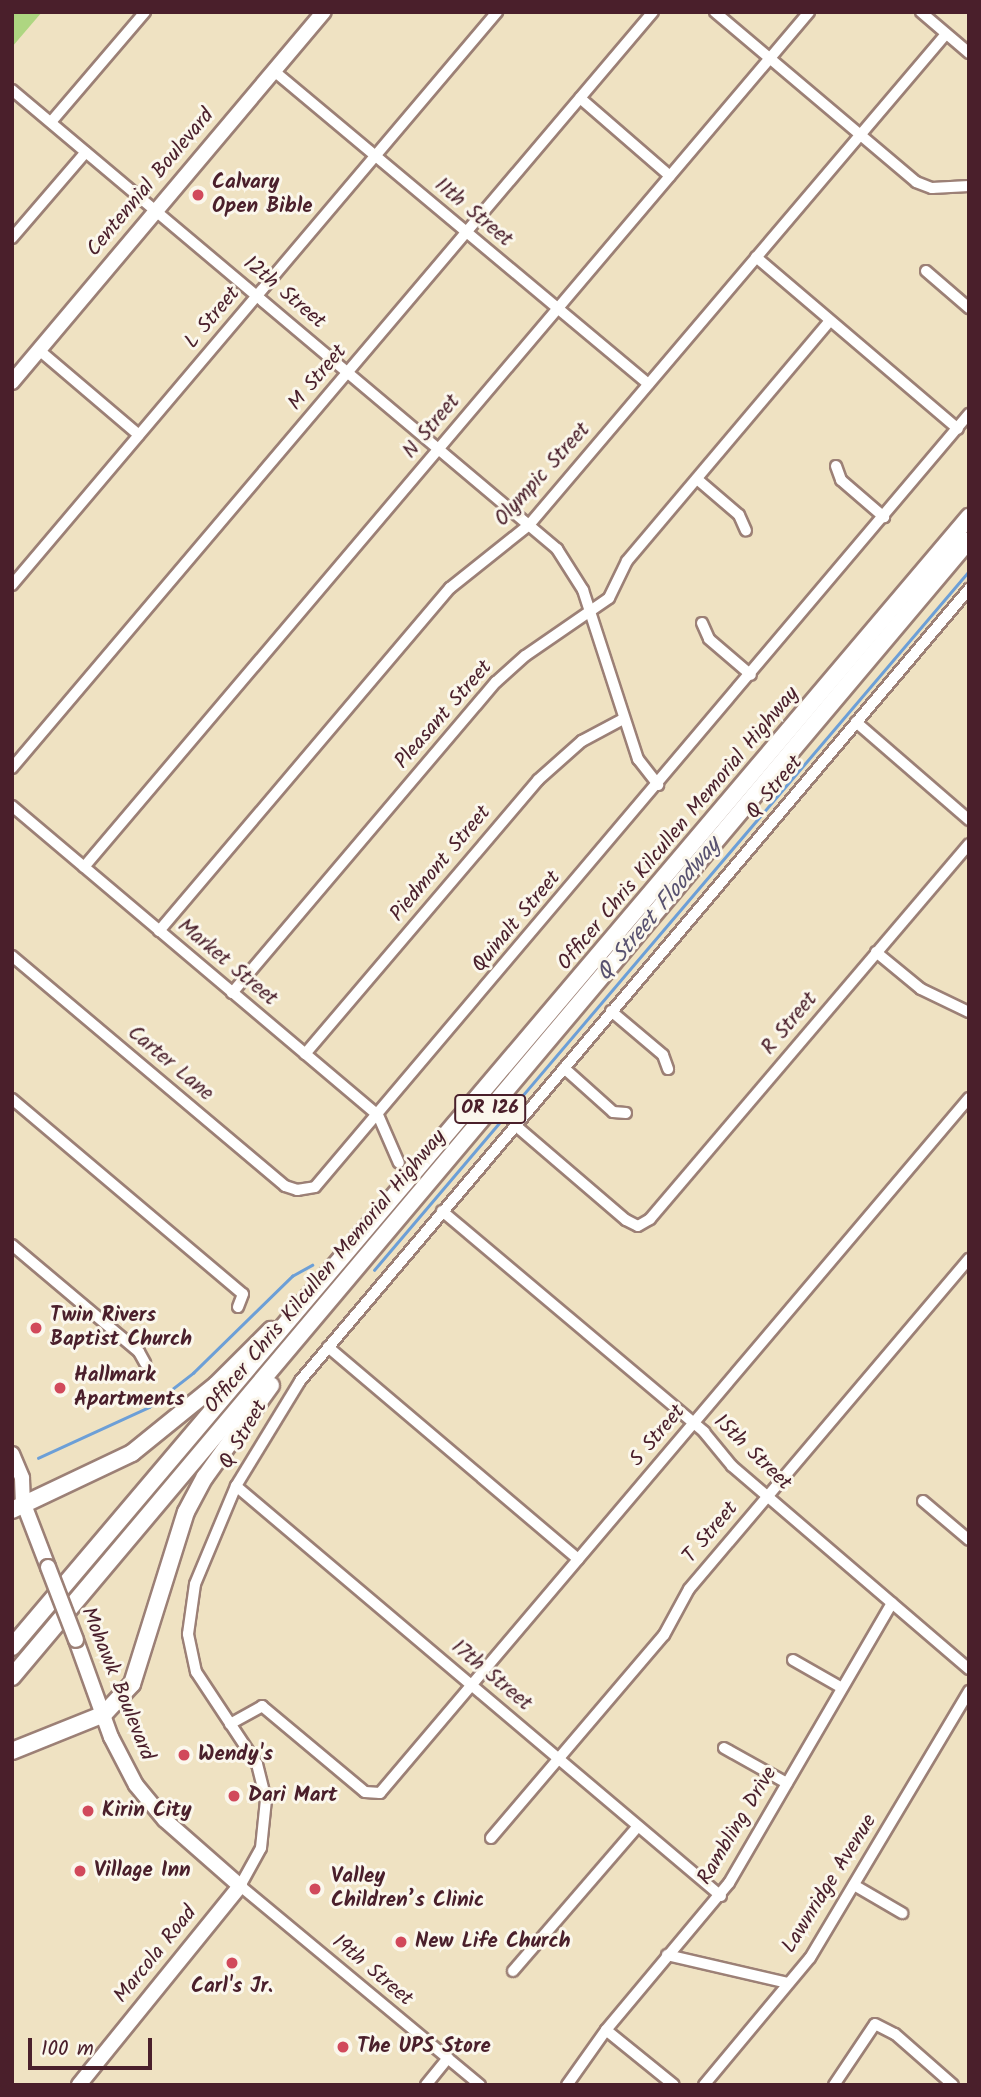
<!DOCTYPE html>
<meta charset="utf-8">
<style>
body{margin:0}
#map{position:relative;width:981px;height:2097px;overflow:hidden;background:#efe2c2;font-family:Kalam,sans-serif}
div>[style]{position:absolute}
.green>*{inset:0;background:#aed681}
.stream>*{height:2.5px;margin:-1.25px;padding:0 1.25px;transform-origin:1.25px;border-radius:1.25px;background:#6c9fd7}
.roads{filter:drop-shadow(2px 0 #9c8076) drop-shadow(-2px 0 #9c8076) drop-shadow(0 2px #9c8076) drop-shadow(0 -2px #9c8076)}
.minor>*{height:10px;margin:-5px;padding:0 5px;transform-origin:5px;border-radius:5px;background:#fff}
.major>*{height:14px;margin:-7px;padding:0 7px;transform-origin:7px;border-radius:7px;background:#fff}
.highway>*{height:16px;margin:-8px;padding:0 8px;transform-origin:8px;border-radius:8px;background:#fff}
.bridges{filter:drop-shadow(2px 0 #9c8076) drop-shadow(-2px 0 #9c8076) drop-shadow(0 2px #9c8076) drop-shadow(0 -2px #9c8076)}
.major-bridge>*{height:14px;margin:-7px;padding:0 7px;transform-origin:7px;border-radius:7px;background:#fff}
.dots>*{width:19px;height:19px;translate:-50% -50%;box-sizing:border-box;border:4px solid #fbf7ec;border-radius:50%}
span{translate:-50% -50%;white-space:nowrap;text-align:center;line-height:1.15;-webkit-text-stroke:6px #fbf7ec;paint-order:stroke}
.shield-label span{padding:2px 5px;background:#fbf7ec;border:2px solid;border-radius:5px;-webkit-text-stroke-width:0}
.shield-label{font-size:19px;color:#4a1f2b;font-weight:700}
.street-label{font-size:21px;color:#4a1f2b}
.poi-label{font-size:21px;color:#4a1f2b;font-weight:700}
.left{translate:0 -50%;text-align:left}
.water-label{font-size:23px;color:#585270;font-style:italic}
.frame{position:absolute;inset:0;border:14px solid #4a1f2b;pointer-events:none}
.scale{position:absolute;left:28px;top:2038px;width:124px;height:32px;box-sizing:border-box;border:4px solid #4a1f2b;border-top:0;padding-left:9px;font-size:21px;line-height:24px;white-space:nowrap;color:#4a1f2b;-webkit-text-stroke:5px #fbf7ec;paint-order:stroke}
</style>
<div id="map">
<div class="green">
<i style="clip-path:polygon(12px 12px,42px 12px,12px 47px)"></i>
</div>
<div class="stream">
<i style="left:374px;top:1270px;width:918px;rotate:-49.6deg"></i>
<i style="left:38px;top:1458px;width:122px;rotate:-24.7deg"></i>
<i style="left:149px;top:1407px;width:56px;rotate:-37.7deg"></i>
<i style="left:193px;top:1373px;width:139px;rotate:-44.4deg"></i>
<i style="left:292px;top:1276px;width:23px;rotate:-29deg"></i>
</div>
<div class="roads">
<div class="minor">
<i style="left:715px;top:12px;width:263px;rotate:40.2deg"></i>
<i style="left:916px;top:182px;width:17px;rotate:21deg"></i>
<i style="left:932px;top:188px;width:37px;rotate:-3deg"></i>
<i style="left:921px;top:12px;width:63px;rotate:40.5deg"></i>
<i style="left:274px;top:71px;width:488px;rotate:39.9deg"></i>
<i style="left:12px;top:90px;width:713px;rotate:40.1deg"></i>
<i style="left:557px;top:549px;width:49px;rotate:57.6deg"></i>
<i style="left:583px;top:590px;width:178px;rotate:72deg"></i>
<i style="left:638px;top:759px;width:33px;rotate:52deg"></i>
<i style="left:580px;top:98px;width:119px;rotate:40.9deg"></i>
<i style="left:51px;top:122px;width:145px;rotate:-49.5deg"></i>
<i style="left:12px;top:238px;width:113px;rotate:-49.3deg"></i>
<i style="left:756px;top:257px;width:265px;rotate:40.4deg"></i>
<i style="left:926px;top:271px;width:57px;rotate:40.7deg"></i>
<i style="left:39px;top:350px;width:131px;rotate:40.4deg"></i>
<i style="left:836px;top:466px;width:15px;rotate:70deg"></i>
<i style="left:841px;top:480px;width:57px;rotate:40.7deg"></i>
<i style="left:697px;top:479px;width:55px;rotate:40.6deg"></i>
<i style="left:739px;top:515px;width:17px;rotate:66deg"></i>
<i style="left:12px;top:585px;width:751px;rotate:-49.75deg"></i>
<i style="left:702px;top:623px;width:17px;rotate:66deg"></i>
<i style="left:709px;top:639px;width:55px;rotate:40.6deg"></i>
<i style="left:856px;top:722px;width:150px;rotate:40.9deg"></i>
<i style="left:12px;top:768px;width:991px;rotate:-49.71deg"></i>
<i style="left:12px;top:806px;width:479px;rotate:40.2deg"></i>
<i style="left:378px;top:1115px;width:52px;rotate:66.4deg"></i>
<i style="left:84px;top:867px;width:1121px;rotate:-49.7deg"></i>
<i style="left:159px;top:931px;width:450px;rotate:-49.7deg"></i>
<i style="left:450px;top:588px;width:101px;rotate:-38.6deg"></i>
<i style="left:529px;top:525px;width:644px;rotate:-49.66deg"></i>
<i style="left:876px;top:952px;width:58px;rotate:39.4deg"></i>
<i style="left:921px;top:989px;width:53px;rotate:25.6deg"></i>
<i style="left:12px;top:956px;width:357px;rotate:40.1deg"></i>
<i style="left:285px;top:1186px;width:13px;rotate:18deg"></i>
<i style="left:297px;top:1190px;width:18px;rotate:-9deg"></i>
<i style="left:315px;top:1187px;width:1013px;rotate:-49.77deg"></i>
<i style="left:232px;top:993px;width:408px;rotate:-49.7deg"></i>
<i style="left:496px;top:682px;width:39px;rotate:-42deg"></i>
<i style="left:525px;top:656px;width:102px;rotate:-34.6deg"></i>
<i style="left:609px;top:598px;width:41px;rotate:-64.1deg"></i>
<i style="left:627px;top:561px;width:314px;rotate:-49.8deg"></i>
<i style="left:611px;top:1011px;width:68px;rotate:40.2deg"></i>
<i style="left:663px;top:1055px;width:15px;rotate:70deg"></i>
<i style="left:305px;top:1054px;width:360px;rotate:-49.6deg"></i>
<i style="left:538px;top:780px;width:59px;rotate:-41.6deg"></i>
<i style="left:582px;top:741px;width:47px;rotate:-28.2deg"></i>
<i style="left:564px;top:1068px;width:66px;rotate:41.9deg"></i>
<i style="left:613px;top:1112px;width:13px;rotate:4deg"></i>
<i style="left:12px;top:1099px;width:302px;rotate:40.2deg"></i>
<i style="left:243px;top:1294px;width:14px;rotate:111deg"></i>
<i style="left:515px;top:1125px;width:146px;rotate:40.6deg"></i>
<i style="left:626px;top:1220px;width:13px;rotate:27deg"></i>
<i style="left:638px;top:1226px;width:14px;rotate:-30deg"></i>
<i style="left:650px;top:1219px;width:492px;rotate:-49.6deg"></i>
<i style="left:442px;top:1211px;width:343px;rotate:40.1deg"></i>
<i style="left:704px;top:1432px;width:44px;rotate:50.5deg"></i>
<i style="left:732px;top:1466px;width:312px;rotate:40.6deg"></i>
<i style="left:12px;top:1245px;width:166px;rotate:40.1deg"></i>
<i style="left:139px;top:1352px;width:13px;rotate:61deg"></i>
<i style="left:328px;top:1347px;width:328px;rotate:40.3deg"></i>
<i style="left:236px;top:1486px;width:635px;rotate:40.21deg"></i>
<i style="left:923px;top:1501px;width:60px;rotate:40.3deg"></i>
<i style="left:793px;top:1660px;width:56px;rotate:29.7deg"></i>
<i style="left:230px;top:1724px;width:37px;rotate:-29deg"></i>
<i style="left:262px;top:1706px;width:134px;rotate:39.9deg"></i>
<i style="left:365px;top:1792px;width:15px;rotate:4deg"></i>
<i style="left:380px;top:1793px;width:911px;rotate:-49.72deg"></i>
<i style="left:724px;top:1748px;width:72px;rotate:29.1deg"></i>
<i style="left:491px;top:1838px;width:267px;rotate:-49.6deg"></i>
<i style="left:664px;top:1635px;width:52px;rotate:-61.5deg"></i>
<i style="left:689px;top:1589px;width:433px;rotate:-49.7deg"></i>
<i style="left:854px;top:1885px;width:56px;rotate:30.3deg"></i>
<i style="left:667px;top:1955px;width:124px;rotate:13deg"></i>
<i style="left:513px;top:1971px;width:191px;rotate:-49.2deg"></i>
<i style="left:606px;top:2030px;width:87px;rotate:39deg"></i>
<i style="left:426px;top:2085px;width:35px;rotate:-51deg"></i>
<i style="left:480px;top:2085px;width:312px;rotate:-140.3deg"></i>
<i style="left:240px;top:1886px;width:43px;rotate:-61.1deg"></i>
<i style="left:261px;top:1848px;width:48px;rotate:-84.1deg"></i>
<i style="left:266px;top:1800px;width:37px;rotate:-104deg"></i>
<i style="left:257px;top:1764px;width:110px;rotate:-123.5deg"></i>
<i style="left:196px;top:1672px;width:39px;rotate:-102deg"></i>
<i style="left:188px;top:1634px;width:50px;rotate:-82deg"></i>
<i style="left:195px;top:1584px;width:106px;rotate:-67.3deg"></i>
<i style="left:236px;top:1486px;width:123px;rotate:-58.6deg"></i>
<i style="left:300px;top:1381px;width:1037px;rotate:-49.81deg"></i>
<i style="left:567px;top:2085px;width:67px;rotate:-54.7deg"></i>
<i style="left:606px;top:2030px;width:192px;rotate:-50.1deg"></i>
<i style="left:729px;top:1883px;width:324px;rotate:-59.8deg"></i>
<i style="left:704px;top:2085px;width:165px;rotate:-50.2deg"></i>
<i style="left:810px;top:1958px;width:311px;rotate:-59.2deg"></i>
<i style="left:834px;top:2085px;width:73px;rotate:-56.1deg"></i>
<i style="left:875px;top:2024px;width:22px;rotate:27deg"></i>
<i style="left:895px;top:2034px;width:77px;rotate:41.3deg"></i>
</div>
<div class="major">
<i style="left:12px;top:382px;width:484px;rotate:-49.9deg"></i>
<i style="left:12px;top:1454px;width:26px;rotate:67deg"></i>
<i style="left:22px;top:1478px;width:24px;rotate:88deg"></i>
<i style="left:23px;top:1502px;width:70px;rotate:69deg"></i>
<i style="left:76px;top:1640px;width:103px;rotate:70.2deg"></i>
<i style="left:111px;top:1737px;width:54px;rotate:62.5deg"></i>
<i style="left:136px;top:1785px;width:45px;rotate:50.4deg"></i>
<i style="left:165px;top:1820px;width:100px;rotate:41.3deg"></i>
<i style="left:240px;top:1886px;width:256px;rotate:129deg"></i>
</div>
<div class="highway">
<i style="left:12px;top:1510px;width:133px;rotate:-25.4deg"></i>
<i style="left:132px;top:1453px;width:108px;rotate:-39deg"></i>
<i style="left:216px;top:1385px;width:78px;rotate:-45deg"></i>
<i style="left:12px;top:1647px;width:1481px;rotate:-49.74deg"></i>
<i style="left:12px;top:1677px;width:1486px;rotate:-49.91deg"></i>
<i style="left:12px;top:1751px;width:99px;rotate:-21.9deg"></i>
<i style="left:104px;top:1714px;width:41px;rotate:-47deg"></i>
<i style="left:132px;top:1684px;width:180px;rotate:-72.6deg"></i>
<i style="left:186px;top:1512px;width:40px;rotate:-62deg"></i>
<i style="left:205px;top:1477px;width:113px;rotate:-54.3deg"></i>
</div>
</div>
<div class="bridges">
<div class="major-bridge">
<i style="left:48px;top:1567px;width:78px;rotate:69deg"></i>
</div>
</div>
<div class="dots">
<i style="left:198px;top:195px;background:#d1495b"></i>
<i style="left:36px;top:1328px;background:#d1495b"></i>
<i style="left:60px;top:1388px;background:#d1495b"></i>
<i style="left:184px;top:1755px;background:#d1495b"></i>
<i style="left:234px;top:1796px;background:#d1495b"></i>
<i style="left:88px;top:1811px;background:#d1495b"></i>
<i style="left:80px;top:1871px;background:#d1495b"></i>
<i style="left:315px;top:1889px;background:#d1495b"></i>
<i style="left:401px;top:1942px;background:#d1495b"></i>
<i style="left:232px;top:1963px;background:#d1495b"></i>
<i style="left:343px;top:2047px;background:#d1495b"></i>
</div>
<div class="shield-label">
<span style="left:490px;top:1109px">OR 126</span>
</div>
<div class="street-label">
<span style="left:151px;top:183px;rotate:-50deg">Centennial Boulevard</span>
<span style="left:473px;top:213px;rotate:40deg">11th Street</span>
<span style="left:284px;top:293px;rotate:40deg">12th Street</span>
<span style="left:213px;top:318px;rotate:-50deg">L Street</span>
<span style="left:318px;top:378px;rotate:-50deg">M Street</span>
<span style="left:432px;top:427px;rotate:-50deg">N Street</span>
<span style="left:543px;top:475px;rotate:-48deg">Olympic Street</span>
<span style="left:444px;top:715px;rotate:-49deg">Pleasant Street</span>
<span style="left:775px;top:788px;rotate:-50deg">Q Street</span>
<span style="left:679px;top:829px;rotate:-50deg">Officer Chris Kilcullen Memorial Highway</span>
<span style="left:441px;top:864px;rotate:-50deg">Piedmont Street</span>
<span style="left:517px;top:922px;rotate:-50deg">Quinalt Street</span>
<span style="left:227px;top:963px;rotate:40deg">Market Street</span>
<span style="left:790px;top:1024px;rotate:-50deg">R Street</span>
<span style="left:170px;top:1064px;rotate:40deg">Carter Lane</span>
<span style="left:326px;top:1272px;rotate:-50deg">Officer Chris Kilcullen Memorial Highway</span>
<span style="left:244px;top:1435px;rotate:-60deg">Q Street</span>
<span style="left:658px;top:1436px;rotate:-50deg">S Street</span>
<span style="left:752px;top:1453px;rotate:44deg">15th Street</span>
<span style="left:711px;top:1533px;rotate:-50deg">T Street</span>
<span style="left:491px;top:1676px;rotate:40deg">17th Street</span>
<span style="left:117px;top:1684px;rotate:68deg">Mohawk Boulevard</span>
<span style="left:738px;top:1826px;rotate:-59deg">Rambling Drive</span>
<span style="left:830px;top:1884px;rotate:-58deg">Lawnridge Avenue</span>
<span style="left:156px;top:1955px;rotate:-51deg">Marcola Road</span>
<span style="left:372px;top:1971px;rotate:40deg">19th Street</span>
</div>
<div class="poi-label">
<span class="left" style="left:212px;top:195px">Calvary<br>Open Bible</span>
<span class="left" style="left:50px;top:1328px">Twin Rivers<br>Baptist Church</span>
<span class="left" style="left:74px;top:1388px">Hallmark<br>Apartments</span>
<span class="left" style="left:198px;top:1755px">Wendy's</span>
<span class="left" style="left:248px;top:1796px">Dari Mart</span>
<span class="left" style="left:102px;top:1811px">Kirin City</span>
<span class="left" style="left:94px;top:1871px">Village Inn</span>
<span class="left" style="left:331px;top:1889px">Valley<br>Children’s Clinic</span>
<span class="left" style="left:415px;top:1942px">New Life Church</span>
<span style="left:232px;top:1987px">Carl's Jr.</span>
<span class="left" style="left:357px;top:2047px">The UPS Store</span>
</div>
<div class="water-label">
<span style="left:659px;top:910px;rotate:-50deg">Q Street Floodway</span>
</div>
<div class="frame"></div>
<div class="scale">100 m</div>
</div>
